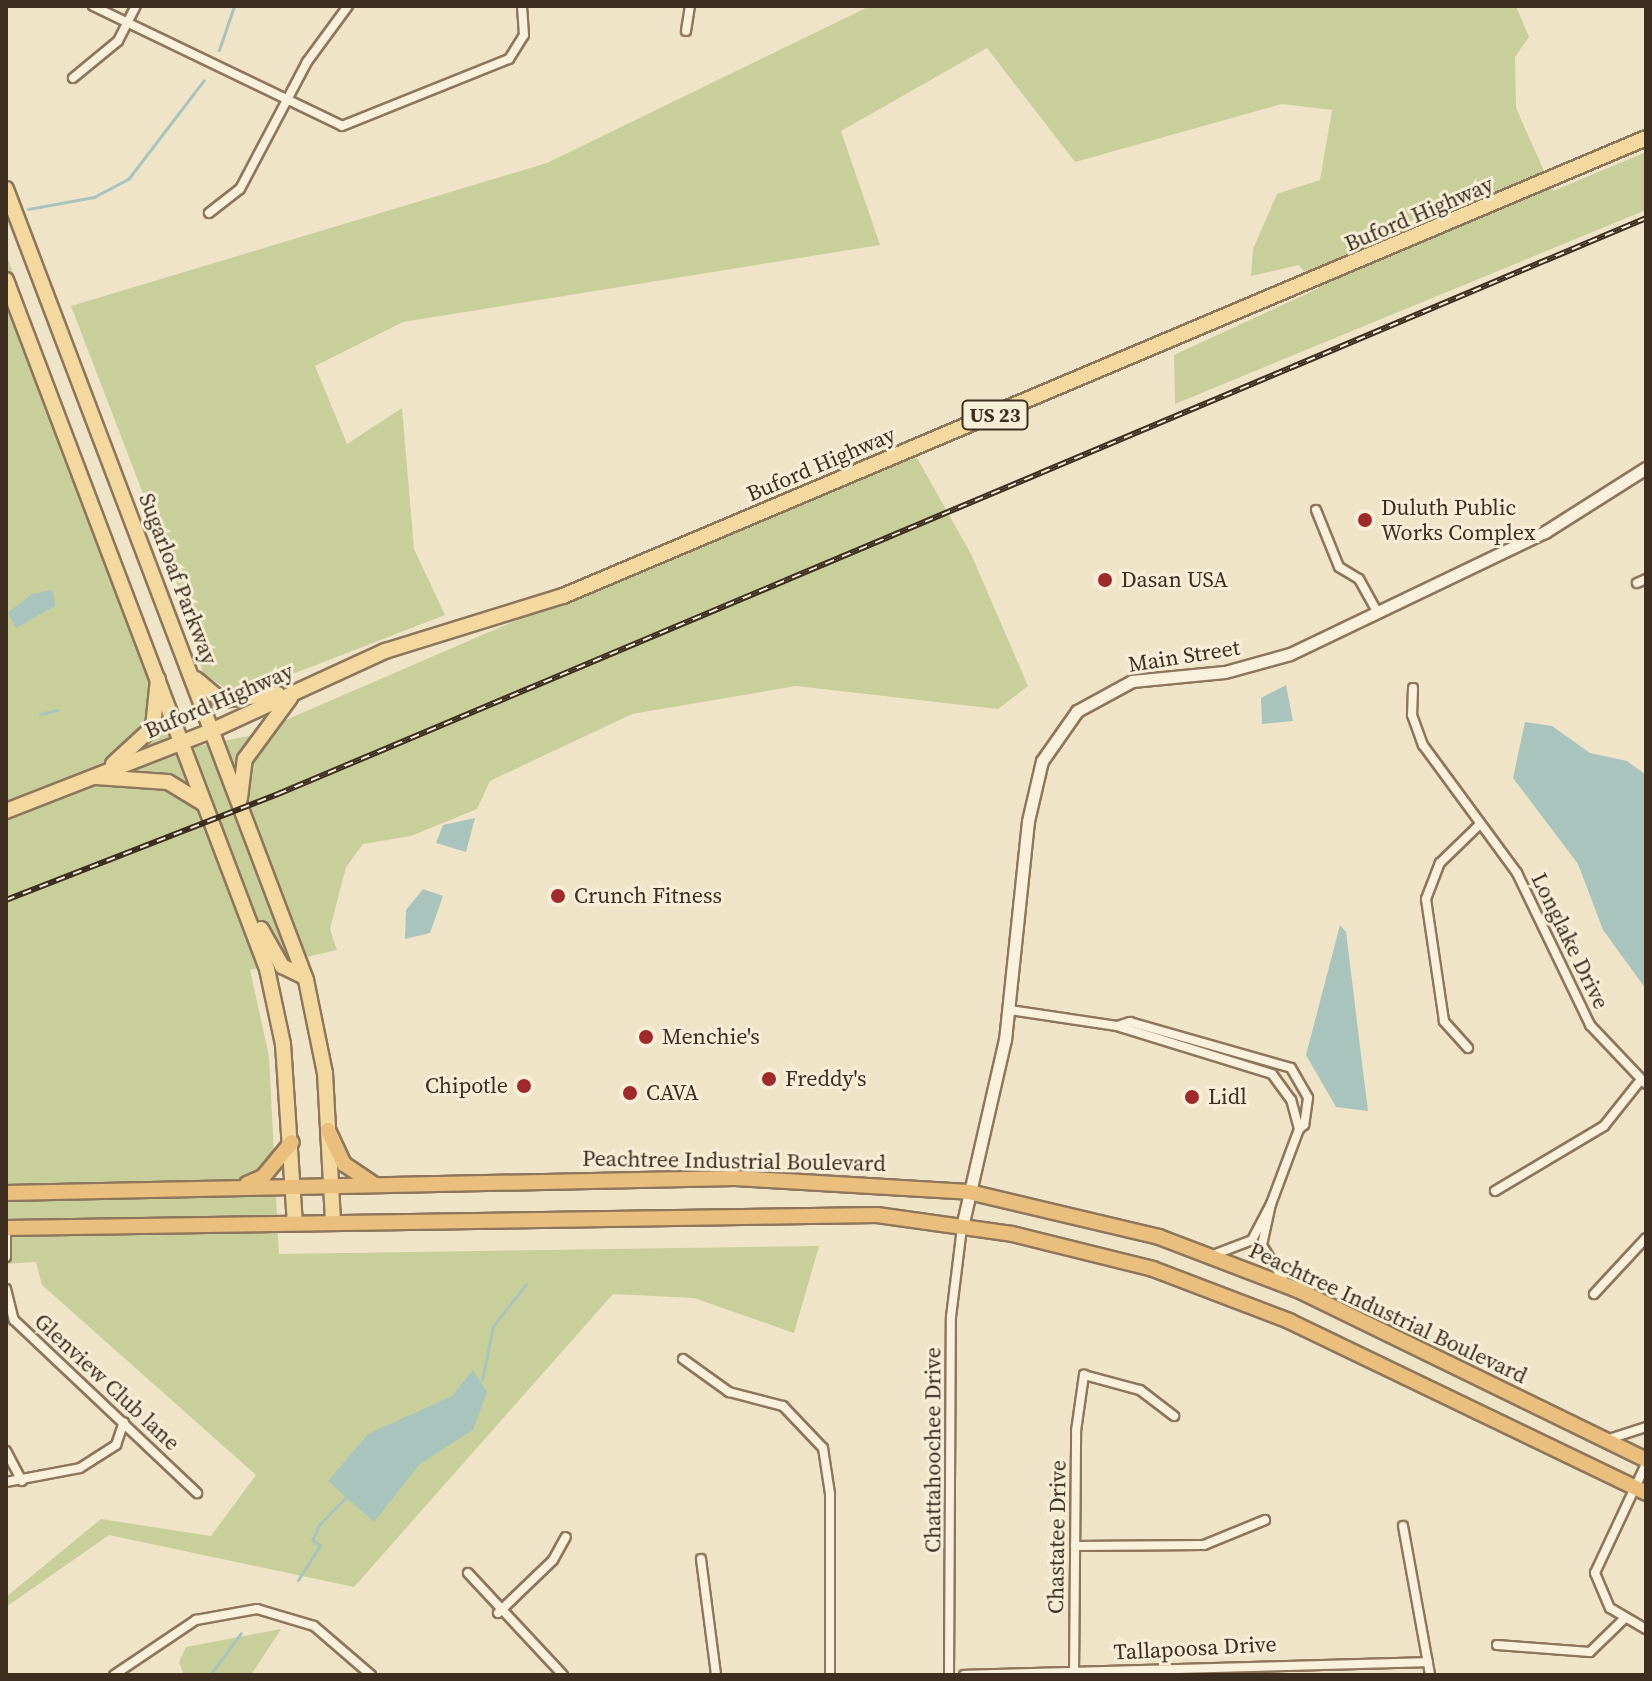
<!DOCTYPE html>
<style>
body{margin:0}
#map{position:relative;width:1652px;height:1681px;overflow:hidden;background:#f0e4c8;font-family:"Source Serif 4",serif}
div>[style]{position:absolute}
.green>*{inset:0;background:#c9cf9b}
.water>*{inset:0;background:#a9c4bc}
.stream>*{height:3px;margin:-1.5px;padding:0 1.5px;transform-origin:1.5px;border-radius:1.5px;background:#a9c4bc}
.roads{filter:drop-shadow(2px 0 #8d765c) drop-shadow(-2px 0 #8d765c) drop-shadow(0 2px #8d765c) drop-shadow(0 -2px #8d765c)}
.minor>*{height:8px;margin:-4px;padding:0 4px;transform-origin:4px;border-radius:4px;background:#faf1dc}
.tertiary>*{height:11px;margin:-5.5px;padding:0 5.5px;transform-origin:5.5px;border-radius:5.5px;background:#faf1dc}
.primary>*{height:14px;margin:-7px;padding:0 7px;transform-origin:7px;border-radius:7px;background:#f3d9a0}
.trunk>*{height:14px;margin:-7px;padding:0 7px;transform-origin:7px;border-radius:7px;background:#eabe7c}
.rail>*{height:6px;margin-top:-3px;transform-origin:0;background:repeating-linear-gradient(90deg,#f7eed8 0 9px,#3d2e20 0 18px);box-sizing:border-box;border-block:2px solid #3d2e20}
.dots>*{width:22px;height:22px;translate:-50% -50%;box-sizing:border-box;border:4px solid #f7eed8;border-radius:50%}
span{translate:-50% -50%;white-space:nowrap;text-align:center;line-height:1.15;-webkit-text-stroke:6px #f7eed8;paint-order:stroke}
.shield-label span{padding:2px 6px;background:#f7eed8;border:2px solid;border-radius:6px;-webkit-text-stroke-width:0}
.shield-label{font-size:20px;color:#3d2e20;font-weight:700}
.street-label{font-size:22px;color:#3d2e20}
.poi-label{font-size:22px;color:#3d2e20}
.left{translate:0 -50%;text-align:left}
.right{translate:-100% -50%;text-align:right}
.frame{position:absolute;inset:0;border:8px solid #3d2e20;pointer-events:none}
</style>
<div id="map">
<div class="green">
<i style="clip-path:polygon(870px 6px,1516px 6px,1529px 37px,1515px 57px,1516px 108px,1553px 191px,1646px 152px,1646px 210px,1175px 404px,1174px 355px,1319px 288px,1299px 265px,1251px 276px,1253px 249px,1277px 194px,1320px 180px,1332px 110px,1282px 104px,1075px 162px,987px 48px,841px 131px,880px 245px,403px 322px,315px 366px,347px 444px,402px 408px,414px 549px,445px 615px,249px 691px,234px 694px,203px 673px,175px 577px,71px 306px,547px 163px)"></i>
<i style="clip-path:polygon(6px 254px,188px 748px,249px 736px,912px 449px,971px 554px,1028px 686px,998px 709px,796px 686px,632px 714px,490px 781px,477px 809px,411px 836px,363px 844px,346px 867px,330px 929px,337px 950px,250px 970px,269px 1056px,279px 1254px,819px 1246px,794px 1333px,694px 1298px,613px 1294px,354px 1587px,109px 1535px,6px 1607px,6px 1597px,101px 1519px,211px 1536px,256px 1475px,42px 1285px,36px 1262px,6px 1264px)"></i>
<i style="clip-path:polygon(281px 1629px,251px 1675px,184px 1675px,179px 1662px,186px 1647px)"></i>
</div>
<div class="water">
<i style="clip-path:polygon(53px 590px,55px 606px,16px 628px,8px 613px,32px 594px)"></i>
<i style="clip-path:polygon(1286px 685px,1293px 721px,1262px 724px,1261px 698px)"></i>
<i style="clip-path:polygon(1525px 722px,1552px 726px,1590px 753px,1627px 761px,1646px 775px,1646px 989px,1603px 930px,1578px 864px,1513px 778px)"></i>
<i style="clip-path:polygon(475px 818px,466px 852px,436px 843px,443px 825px)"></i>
<i style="clip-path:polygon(423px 889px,443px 896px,430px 933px,405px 939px,406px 910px)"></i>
<i style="clip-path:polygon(1340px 925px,1346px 932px,1368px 1111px,1336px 1107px,1306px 1055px)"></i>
<i style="clip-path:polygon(473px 1370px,487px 1392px,473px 1430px,420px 1464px,374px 1522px,328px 1481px,368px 1434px,452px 1396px)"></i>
</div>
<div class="stream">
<i style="left:219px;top:50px;width:46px;rotate:-71.2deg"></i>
<i style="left:28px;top:209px;width:67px;rotate:-10.3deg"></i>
<i style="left:94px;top:197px;width:40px;rotate:-28deg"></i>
<i style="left:129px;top:178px;width:123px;rotate:-52.6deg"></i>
<i style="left:40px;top:714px;width:18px;rotate:-13deg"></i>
<i style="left:482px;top:1380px;width:55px;rotate:-78.5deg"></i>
<i style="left:493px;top:1326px;width:53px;rotate:-51.8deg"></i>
<i style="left:298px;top:1580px;width:41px;rotate:-57.8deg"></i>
<i style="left:320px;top:1545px;width:9px;rotate:-148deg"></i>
<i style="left:312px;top:1540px;width:17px;rotate:-65deg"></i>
<i style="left:319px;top:1525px;width:40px;rotate:-46deg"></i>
<i style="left:210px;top:1675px;width:52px;rotate:-53.6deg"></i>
</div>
<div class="roads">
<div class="minor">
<i style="left:93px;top:6px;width:276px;rotate:25.7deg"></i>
<i style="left:342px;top:126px;width:180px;rotate:-21.9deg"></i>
<i style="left:509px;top:59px;width:28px;rotate:-58deg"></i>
<i style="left:524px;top:35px;width:29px;rotate:-94deg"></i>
<i style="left:686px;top:31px;width:25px;rotate:-81deg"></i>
<i style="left:73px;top:78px;width:58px;rotate:-39.4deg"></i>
<i style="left:118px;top:41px;width:39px;rotate:-63deg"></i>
<i style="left:209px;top:213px;width:39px;rotate:-38deg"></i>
<i style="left:240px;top:189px;width:144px;rotate:-62.2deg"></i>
<i style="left:307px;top:62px;width:69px;rotate:-53.8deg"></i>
<i style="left:1316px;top:510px;width:61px;rotate:68deg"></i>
<i style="left:1339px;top:567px;width:23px;rotate:31deg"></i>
<i style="left:1359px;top:579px;width:37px;rotate:61deg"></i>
<i style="left:1637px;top:583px;width:10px;rotate:-24deg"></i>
<i style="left:1413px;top:688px;width:27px;rotate:92deg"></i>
<i style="left:1412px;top:715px;width:32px;rotate:70deg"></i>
<i style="left:1423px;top:745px;width:159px;rotate:53.7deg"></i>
<i style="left:1517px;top:873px;width:169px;rotate:64.3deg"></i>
<i style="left:1590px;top:1025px;width:81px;rotate:46.5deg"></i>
<i style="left:1010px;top:1010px;width:108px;rotate:8.5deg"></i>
<i style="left:1130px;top:1022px;width:167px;rotate:15.9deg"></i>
<i style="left:1291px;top:1068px;width:34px;rotate:60deg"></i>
<i style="left:1308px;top:1098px;width:27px;rotate:98deg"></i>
<i style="left:1304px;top:1125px;width:6px;rotate:141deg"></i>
<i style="left:1299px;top:1129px;width:30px;rotate:-105deg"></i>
<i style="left:1291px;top:1100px;width:32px;rotate:-126deg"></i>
<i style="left:1272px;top:1074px;width:162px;rotate:-162.8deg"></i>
<i style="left:1117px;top:1026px;width:14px;rotate:-17deg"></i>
<i style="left:1468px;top:1048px;width:36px;rotate:-132deg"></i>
<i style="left:1444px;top:1021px;width:123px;rotate:-98.4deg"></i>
<i style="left:1426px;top:899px;width:39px;rotate:-69deg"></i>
<i style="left:1440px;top:863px;width:52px;rotate:-44.2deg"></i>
<i style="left:1495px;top:1191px;width:127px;rotate:-30.8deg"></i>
<i style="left:1604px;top:1126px;width:56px;rotate:-51.5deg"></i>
<i style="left:1271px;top:1204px;width:80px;rotate:-69.5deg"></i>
<i style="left:1213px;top:1255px;width:42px;rotate:-21deg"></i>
<i style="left:1252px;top:1240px;width:41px;rotate:-62.2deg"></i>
<i style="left:1271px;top:1204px;width:42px;rotate:102.4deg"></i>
<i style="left:1262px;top:1245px;width:48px;rotate:58.6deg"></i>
<i style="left:6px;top:1257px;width:29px;rotate:-90deg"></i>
<i style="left:6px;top:1289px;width:32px;rotate:76deg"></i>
<i style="left:14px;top:1320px;width:252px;rotate:43.4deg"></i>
<i style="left:1594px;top:1294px;width:76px;rotate:-47.1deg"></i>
<i style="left:683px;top:1359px;width:57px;rotate:35.7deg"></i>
<i style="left:729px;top:1392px;width:56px;rotate:14.5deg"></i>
<i style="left:783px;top:1406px;width:58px;rotate:46.4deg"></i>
<i style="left:823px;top:1448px;width:47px;rotate:81.3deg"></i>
<i style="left:830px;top:1494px;width:181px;rotate:90deg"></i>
<i style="left:1609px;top:1439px;width:39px;rotate:-18deg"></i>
<i style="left:6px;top:1451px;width:34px;rotate:62deg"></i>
<i style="left:1646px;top:1464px;width:120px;rotate:115.1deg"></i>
<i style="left:1595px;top:1573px;width:38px;rotate:67deg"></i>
<i style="left:1610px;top:1608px;width:42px;rotate:30.3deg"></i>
<i style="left:6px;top:1482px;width:75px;rotate:-10.7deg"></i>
<i style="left:80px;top:1468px;width:43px;rotate:-32.6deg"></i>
<i style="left:116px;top:1445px;width:24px;rotate:-71deg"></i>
<i style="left:1403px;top:1526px;width:151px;rotate:79.7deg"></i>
<i style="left:1075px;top:1546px;width:129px;rotate:-0.4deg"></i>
<i style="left:1204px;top:1545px;width:66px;rotate:-22.3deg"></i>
<i style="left:701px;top:1559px;width:117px;rotate:82.6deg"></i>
<i style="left:468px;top:1573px;width:139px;rotate:47deg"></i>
<i style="left:498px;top:1613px;width:76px;rotate:-43.9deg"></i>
<i style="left:553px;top:1560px;width:26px;rotate:-61deg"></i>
<i style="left:1497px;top:1645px;width:93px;rotate:4.3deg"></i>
<i style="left:1590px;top:1652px;width:46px;rotate:-44.1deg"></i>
<i style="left:114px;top:1675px;width:99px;rotate:-33.9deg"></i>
<i style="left:196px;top:1620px;width:62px;rotate:-10.2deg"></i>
<i style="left:257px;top:1609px;width:59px;rotate:16.6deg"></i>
<i style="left:314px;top:1626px;width:75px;rotate:40.7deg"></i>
<i style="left:949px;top:1675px;width:358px;rotate:-89.7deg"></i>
<i style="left:951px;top:1317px;width:91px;rotate:-83deg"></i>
<i style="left:964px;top:1675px;width:464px;rotate:-1.6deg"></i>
<i style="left:1074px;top:1675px;width:244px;rotate:-89.5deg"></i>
<i style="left:1076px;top:1431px;width:57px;rotate:-81.9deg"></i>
<i style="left:1084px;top:1375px;width:58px;rotate:15deg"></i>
<i style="left:1140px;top:1390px;width:43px;rotate:37.4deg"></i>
</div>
<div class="tertiary">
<i style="left:962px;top:1227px;width:192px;rotate:-77.1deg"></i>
<i style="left:1005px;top:1040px;width:220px;rotate:-84deg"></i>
<i style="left:1028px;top:821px;width:62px;rotate:-76.9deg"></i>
<i style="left:1042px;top:761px;width:61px;rotate:-55deg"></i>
<i style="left:1077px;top:711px;width:63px;rotate:-28.6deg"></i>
<i style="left:1132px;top:681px;width:93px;rotate:-5.5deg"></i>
<i style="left:1225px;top:672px;width:67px;rotate:-15.5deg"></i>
<i style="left:1290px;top:654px;width:283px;rotate:-25.6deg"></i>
<i style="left:1545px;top:532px;width:120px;rotate:-32.4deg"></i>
</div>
<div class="primary">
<i style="left:6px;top:189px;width:846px;rotate:69.23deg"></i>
<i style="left:306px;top:980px;width:95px;rotate:78.5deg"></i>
<i style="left:325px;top:1073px;width:149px;rotate:86.9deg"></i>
<i style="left:6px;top:280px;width:737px;rotate:69.25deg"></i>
<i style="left:267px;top:969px;width:77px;rotate:78deg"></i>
<i style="left:283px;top:1044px;width:179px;rotate:86.2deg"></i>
<i style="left:196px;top:679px;width:33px;rotate:40deg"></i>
<i style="left:221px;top:700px;width:57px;rotate:-6deg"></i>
<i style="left:113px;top:764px;width:54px;rotate:-42.8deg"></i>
<i style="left:153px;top:727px;width:48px;rotate:-84.1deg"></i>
<i style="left:96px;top:777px;width:72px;rotate:4deg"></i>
<i style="left:168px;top:782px;width:42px;rotate:31.4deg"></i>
<i style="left:240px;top:798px;width:39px;rotate:-83deg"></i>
<i style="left:245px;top:759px;width:76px;rotate:-53.6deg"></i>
<i style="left:6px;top:811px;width:220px;rotate:-21.3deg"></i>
<i style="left:211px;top:731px;width:192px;rotate:-24.7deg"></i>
<i style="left:385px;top:651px;width:186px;rotate:-17.2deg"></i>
<i style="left:563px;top:596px;width:1176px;rotate:-22.92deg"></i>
<i style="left:261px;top:929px;width:43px;rotate:60.4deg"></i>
<i style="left:282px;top:966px;width:25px;rotate:26deg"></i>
</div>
<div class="trunk">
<i style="left:328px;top:1130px;width:38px;rotate:65deg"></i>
<i style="left:344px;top:1164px;width:34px;rotate:34deg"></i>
<i style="left:247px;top:1184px;width:17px;rotate:-24deg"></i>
<i style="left:263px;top:1177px;width:45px;rotate:-50.4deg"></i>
<i style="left:6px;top:1193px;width:729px;rotate:-1.18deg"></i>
<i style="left:735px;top:1178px;width:234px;rotate:3.4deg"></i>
<i style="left:969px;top:1192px;width:195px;rotate:13.3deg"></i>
<i style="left:1159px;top:1237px;width:149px;rotate:20.9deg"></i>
<i style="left:1298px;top:1290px;width:387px;rotate:26deg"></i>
<i style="left:6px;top:1228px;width:871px;rotate:-0.86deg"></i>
<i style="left:877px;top:1215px;width:136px;rotate:8deg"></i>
<i style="left:1012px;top:1234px;width:145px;rotate:13.9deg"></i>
<i style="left:1153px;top:1269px;width:146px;rotate:20.9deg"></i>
<i style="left:1289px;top:1321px;width:396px;rotate:25.7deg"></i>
</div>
</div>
<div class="rail">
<i style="left:6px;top:900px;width:292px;rotate:-21.3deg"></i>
<i style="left:278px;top:794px;width:1484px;rotate:-22.83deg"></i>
</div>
<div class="dots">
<i style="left:1365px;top:520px;background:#9e2a2b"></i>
<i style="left:1105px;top:580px;background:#9e2a2b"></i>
<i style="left:558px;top:896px;background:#9e2a2b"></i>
<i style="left:646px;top:1037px;background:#9e2a2b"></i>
<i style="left:769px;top:1079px;background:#9e2a2b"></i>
<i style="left:524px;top:1086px;background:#9e2a2b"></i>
<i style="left:630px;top:1093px;background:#9e2a2b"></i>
<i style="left:1192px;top:1097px;background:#9e2a2b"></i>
</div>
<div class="shield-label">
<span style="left:995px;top:415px">US 23</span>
</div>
<div class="street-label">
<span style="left:1419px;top:214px;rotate:-23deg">Buford Highway</span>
<span style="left:821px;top:464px;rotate:-23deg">Buford Highway</span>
<span style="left:178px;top:579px;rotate:69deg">Sugarloaf Parkway</span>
<span style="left:1184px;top:656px;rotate:-9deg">Main Street</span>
<span style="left:219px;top:701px;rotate:-23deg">Buford Highway</span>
<span style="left:1570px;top:941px;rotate:64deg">Longlake Drive</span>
<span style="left:734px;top:1161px;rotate:1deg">Peachtree Industrial Boulevard</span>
<span style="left:1388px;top:1313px;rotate:25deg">Peachtree Industrial Boulevard</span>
<span style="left:107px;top:1382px;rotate:43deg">Glenview Club lane</span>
<span style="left:933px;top:1450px;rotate:-90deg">Chattahoochee Drive</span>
<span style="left:1057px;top:1537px;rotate:-89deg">Chastatee Drive</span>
<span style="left:1195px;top:1648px;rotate:-3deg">Tallapoosa Drive</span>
</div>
<div class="poi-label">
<span class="left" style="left:1381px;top:520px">Duluth Public<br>Works Complex</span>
<span class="left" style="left:1121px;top:580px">Dasan USA</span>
<span class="left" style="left:574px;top:896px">Crunch Fitness</span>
<span class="left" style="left:662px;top:1037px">Menchie's</span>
<span class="left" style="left:785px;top:1079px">Freddy's</span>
<span class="right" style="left:508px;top:1086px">Chipotle</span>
<span class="left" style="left:646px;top:1093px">CAVA</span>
<span class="left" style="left:1208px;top:1097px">Lidl</span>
</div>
<div class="frame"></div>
</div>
